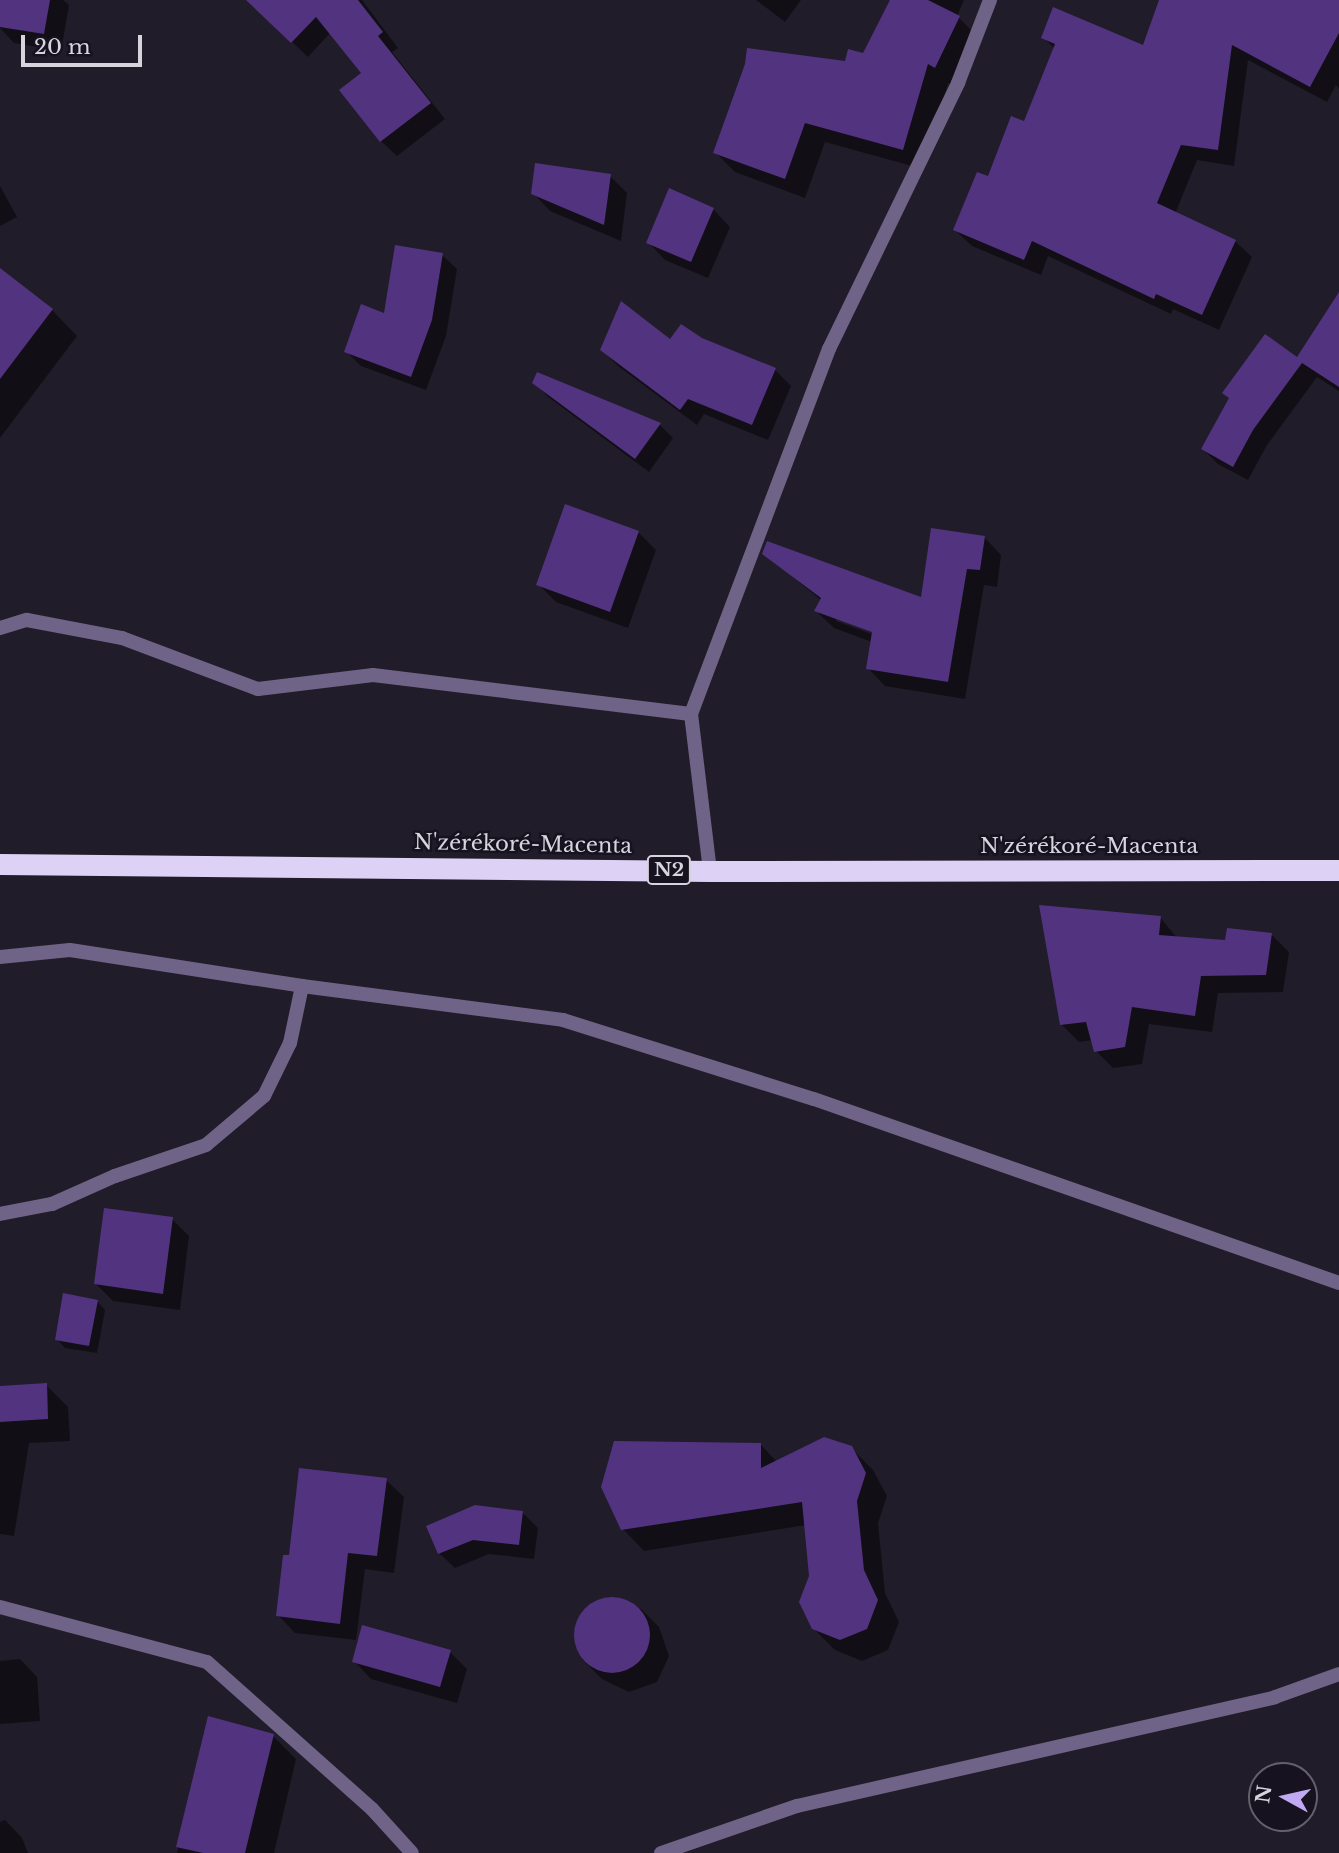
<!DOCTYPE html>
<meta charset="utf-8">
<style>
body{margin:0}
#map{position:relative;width:1339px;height:1853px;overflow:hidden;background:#201c29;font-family:"Libre Baskerville",serif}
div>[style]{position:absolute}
.shadow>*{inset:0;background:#0007}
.building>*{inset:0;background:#523380}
.round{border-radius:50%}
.street>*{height:14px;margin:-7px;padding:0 7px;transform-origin:7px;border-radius:7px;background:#6f6488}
.highway>*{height:21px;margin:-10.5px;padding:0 10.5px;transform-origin:10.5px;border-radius:10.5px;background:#ddd2f6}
span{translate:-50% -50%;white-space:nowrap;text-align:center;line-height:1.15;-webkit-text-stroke:5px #17121f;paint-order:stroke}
.shield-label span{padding:2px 5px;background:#17121f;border:2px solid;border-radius:5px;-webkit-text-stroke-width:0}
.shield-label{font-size:19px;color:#d7d4de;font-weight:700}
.street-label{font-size:21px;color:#d7d4de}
.north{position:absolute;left:1248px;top:1762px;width:70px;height:70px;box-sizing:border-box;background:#17121f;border:2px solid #64606b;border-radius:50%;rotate:278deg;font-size:19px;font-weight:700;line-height:28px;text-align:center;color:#d7d4de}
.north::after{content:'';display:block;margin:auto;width:24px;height:32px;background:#c1a8f3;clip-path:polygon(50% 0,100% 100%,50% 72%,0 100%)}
.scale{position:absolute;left:21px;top:35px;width:121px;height:32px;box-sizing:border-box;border:4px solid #d7d4de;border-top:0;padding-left:9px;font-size:21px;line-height:24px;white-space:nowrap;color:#d7d4de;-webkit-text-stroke:5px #17121f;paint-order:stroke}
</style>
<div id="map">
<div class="shadow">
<i style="clip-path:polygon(2px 0,63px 0,69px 5px,61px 51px,14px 43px,0 28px)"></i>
<i style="clip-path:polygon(248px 0,362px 0,398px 48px,392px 52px,445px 119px,397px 156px,381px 141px,363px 73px,331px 32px,308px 57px)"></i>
<i style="clip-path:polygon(756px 0,801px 0,785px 22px)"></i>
<i style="clip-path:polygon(892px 0,964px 0,957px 16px,979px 38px,955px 87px,948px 83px,923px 169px,825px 142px,805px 198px,735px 172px,715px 152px,859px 65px)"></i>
<i style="clip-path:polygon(1161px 0,1333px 0,1339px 3px,1339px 89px,1336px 85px,1327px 102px,1248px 60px,1234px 166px,1197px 160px,1175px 214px,1235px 241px,1252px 257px,1219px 330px,1173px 309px,1171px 314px,1048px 256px,1041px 275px,972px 246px,955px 230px,1025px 123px,1055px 49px,1043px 37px,1144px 47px)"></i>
<i style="clip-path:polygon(610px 176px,627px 193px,621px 241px,550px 211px,533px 193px)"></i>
<i style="clip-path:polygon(0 186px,17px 217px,0 226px)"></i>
<i style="clip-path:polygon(713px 209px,730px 227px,708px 278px,665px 260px,648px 242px)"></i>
<i style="clip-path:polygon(442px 255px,457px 269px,446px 336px,426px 390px,361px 366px,346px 351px)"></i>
<i style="clip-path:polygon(0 271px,52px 310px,77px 336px,0 438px)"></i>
<i style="clip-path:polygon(1339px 309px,1339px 391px,1317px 377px,1267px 445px,1248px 480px,1218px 464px,1203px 449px,1298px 360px)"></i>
<i style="clip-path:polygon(701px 340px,775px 370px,791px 386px,768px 440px,704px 414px,697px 425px,618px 366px,602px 350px)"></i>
<i style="clip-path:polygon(538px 374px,660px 425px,673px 438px,649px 472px,547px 396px,534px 382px)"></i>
<i style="clip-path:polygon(638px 532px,656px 550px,628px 628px,556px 602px,538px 584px)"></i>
<i style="clip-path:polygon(evenodd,984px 537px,1001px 555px,997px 587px,984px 585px,965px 699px,885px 686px,868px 668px,872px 642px,834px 628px,816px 611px,822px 601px,764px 553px,922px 599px,984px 537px,836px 617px,881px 634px,880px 637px,836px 621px,836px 617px)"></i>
<i style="clip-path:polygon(1160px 917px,1177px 938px,1227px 942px,1271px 934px,1289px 952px,1283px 992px,1218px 993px,1212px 1032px,1149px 1024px,1142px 1064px,1113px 1068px,1096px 1051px,1093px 1040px,1079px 1042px,1062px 1025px)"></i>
<i style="clip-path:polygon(172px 1219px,189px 1236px,180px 1310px,113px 1301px,96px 1284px)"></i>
<i style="clip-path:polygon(97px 1301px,105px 1310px,97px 1353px,65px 1348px,57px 1339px)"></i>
<i style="clip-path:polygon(46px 1385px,68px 1407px,70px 1441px,29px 1443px,14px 1536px,0 1534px,0 1388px)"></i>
<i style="clip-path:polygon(760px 1444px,777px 1462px,851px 1448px,873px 1470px,887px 1496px,878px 1523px,885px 1593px,899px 1622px,888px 1650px,862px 1661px,835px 1650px,813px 1628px,806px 1525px,644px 1551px,623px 1529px)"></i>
<i style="clip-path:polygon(386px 1480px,404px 1497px,394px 1573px,365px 1569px,356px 1640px,295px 1633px,278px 1615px,291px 1557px)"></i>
<i style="clip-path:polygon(522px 1512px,538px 1528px,534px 1559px,489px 1554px,455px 1568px,439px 1553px)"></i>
<i style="clip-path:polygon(615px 1597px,641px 1609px,659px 1627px,669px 1656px,657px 1682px,629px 1692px,602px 1679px,584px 1661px,574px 1633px,587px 1607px)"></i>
<i style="clip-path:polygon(450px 1652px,467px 1669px,457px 1703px,371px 1679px,354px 1661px)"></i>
<i style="clip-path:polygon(20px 1659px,37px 1677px,40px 1721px,0 1724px,0 1661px)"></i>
<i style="clip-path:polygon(209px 1719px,273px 1736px,296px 1759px,274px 1853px,177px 1853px)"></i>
<i style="clip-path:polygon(5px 1820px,22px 1838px,28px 1853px,0 1853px,0 1822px)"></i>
</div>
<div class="building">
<i style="clip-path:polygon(0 0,50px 0,44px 34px,0 27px)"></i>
<i style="clip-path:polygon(246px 0,358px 0,383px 32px,378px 36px,431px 103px,380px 142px,339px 90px,361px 73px,316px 17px,291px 43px)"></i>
<i style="clip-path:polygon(890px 0,928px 0,960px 16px,935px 68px,928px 64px,903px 150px,805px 123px,785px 179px,713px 153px,745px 64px,747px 48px,845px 61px,848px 49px,863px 53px)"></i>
<i style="clip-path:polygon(1159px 0,1339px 0,1339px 33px,1310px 87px,1232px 45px,1218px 150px,1181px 145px,1157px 203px,1236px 240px,1202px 315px,1156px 294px,1154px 299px,1032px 241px,1024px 260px,953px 230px,977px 172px,988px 176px,1011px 116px,1024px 121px,1055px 44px,1041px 38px,1053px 7px,1143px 45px)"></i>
<i style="clip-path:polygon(535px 163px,611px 174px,604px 225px,531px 194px)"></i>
<i style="clip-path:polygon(669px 188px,714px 208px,691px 262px,646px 243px)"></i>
<i style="clip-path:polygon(395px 245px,443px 253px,432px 320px,411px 377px,344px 352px,361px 304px,384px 313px)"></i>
<i style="clip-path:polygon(0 268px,53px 309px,0 379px)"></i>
<i style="clip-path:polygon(1339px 292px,1339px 387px,1302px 363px,1253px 430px,1233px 467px,1201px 449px,1229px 398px,1222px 393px,1265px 334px,1297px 357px)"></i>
<i style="clip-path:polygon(621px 301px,670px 339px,681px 324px,702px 338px,776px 368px,752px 425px,688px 399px,680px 410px,600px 350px)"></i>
<i style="clip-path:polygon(537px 372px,661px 423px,635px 459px,532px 383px)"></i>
<i style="clip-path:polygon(565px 504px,639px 531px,610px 612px,536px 585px)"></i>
<i style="clip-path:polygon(931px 528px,985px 536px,980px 570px,967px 569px,948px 682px,866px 669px,872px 632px,814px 611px,821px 598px,762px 554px,767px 541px,921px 597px)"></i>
<i style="clip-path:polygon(1039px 905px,1161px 916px,1159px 935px,1225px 940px,1227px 928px,1272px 933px,1266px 975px,1201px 976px,1195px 1016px,1132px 1007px,1125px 1047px,1094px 1052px,1086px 1022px,1060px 1025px)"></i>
<i style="clip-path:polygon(104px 1208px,173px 1217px,163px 1294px,94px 1284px)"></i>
<i style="clip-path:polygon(63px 1293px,98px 1300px,89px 1346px,55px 1340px)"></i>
<i style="clip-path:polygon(47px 1383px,48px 1419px,0 1422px,0 1386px)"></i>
<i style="clip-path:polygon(824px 1437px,852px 1446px,866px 1473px,857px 1501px,864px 1570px,878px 1600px,867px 1629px,840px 1640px,812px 1629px,799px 1602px,809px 1576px,802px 1502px,621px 1530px,601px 1487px,614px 1441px,761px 1443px,761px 1468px)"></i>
<i style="clip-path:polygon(299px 1468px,387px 1478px,377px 1556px,348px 1553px,340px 1624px,276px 1616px,283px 1555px,289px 1555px)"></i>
<i style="clip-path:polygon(475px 1505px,523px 1511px,519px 1545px,473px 1540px,438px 1554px,426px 1526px)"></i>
<i class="round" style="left:574px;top:1597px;width:76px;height:76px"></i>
<i style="clip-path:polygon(362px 1625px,451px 1650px,440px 1687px,352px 1662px)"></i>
<i style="clip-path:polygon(208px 1716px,274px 1734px,245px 1853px,203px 1853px,176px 1847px)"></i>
</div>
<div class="street">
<i style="left:0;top:628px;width:28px;rotate:-17deg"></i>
<i style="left:27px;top:620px;width:97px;rotate:10.7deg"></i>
<i style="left:122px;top:638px;width:145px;rotate:20.6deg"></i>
<i style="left:258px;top:689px;width:116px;rotate:-6.9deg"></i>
<i style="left:373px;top:675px;width:320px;rotate:7deg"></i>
<i style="left:710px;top:871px;width:158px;rotate:-96.9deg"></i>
<i style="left:691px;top:714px;width:390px;rotate:-69.3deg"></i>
<i style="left:829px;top:349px;width:296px;rotate:-64.1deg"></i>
<i style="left:958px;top:83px;width:89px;rotate:-68.9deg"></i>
<i style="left:0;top:957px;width:70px;rotate:-5.7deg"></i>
<i style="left:70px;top:950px;width:235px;rotate:8.8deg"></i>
<i style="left:302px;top:986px;width:263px;rotate:7.4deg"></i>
<i style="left:563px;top:1020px;width:263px;rotate:17.5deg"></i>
<i style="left:814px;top:1099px;width:556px;rotate:19.31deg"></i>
<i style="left:0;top:1214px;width:53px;rotate:-10.9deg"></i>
<i style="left:52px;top:1204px;width:69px;rotate:-24deg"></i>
<i style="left:115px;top:1176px;width:96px;rotate:-18.8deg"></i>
<i style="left:206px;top:1145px;width:76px;rotate:-40.2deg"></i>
<i style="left:264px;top:1096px;width:59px;rotate:-63.9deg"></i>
<i style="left:290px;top:1043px;width:58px;rotate:-78.1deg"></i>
<i style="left:0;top:1607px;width:214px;rotate:14.9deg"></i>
<i style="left:207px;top:1662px;width:221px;rotate:41.7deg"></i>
<i style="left:372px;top:1809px;width:59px;rotate:47.7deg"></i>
<i style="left:661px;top:1853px;width:144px;rotate:-19.1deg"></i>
<i style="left:797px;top:1806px;width:490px;rotate:-12.8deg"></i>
<i style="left:1275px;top:1697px;width:68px;rotate:-19.8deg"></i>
</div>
<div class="highway">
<i style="left:0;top:864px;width:710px;rotate:0.56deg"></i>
<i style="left:710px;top:871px;width:629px;rotate:-0.09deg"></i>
</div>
<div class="shield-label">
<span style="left:669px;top:870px">N2</span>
</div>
<div class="street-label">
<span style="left:523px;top:844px;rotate:1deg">N'zérékoré-Macenta</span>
<span style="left:1089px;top:846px">N'zérékoré-Macenta</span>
</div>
<div class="north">N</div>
<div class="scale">20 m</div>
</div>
